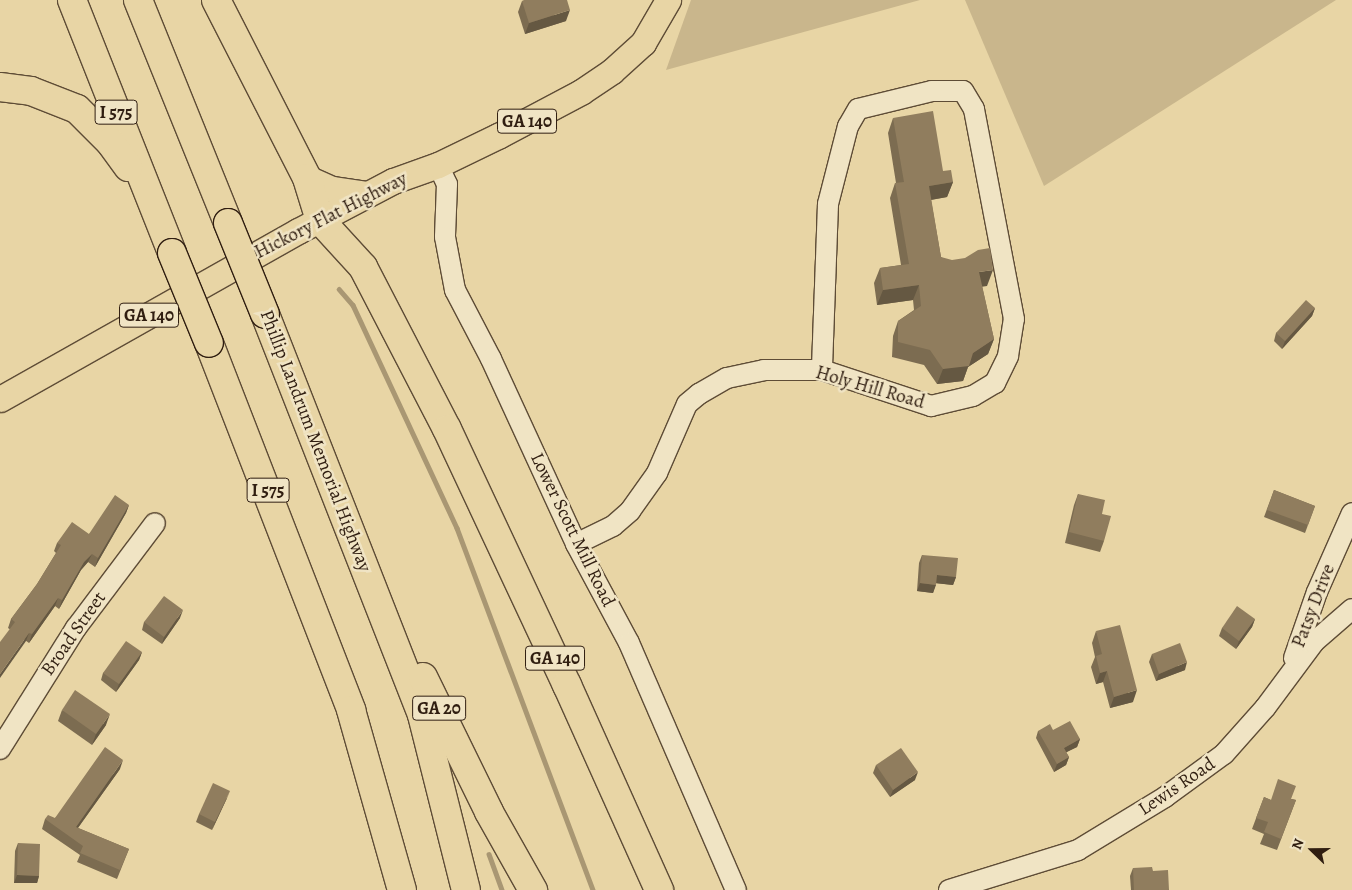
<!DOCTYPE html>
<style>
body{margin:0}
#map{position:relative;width:1352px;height:890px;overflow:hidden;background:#e8d5a5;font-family:Alegreya,serif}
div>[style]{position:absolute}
.green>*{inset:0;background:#c9b68c}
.stream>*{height:4.5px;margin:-2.25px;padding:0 2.25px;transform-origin:2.25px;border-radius:2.25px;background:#a99773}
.roads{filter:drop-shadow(1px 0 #5e4c36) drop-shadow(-1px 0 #5e4c36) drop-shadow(0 1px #5e4c36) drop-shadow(0 -1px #5e4c36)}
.minor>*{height:20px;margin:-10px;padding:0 10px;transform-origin:10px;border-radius:10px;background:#f0e4c4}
.major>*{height:25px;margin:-12.5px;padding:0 12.5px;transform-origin:12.5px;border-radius:12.5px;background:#e8d5a5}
.highway>*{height:28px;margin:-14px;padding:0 14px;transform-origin:14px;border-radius:14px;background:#e8d5a5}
.bridges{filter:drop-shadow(1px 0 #301e11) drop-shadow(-1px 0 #301e11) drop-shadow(0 1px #301e11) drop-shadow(0 -1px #301e11)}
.highway-bridge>*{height:28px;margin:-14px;padding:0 14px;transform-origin:14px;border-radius:14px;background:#e8d5a5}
.wall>*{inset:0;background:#7c6c51}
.shaded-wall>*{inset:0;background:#655842}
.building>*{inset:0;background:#907d5e}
span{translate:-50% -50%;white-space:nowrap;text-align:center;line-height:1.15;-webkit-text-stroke:5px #f0e4c4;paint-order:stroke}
.shield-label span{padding:1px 4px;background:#f0e4c4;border:1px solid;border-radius:4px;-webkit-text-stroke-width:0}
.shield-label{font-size:18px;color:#301e11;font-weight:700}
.street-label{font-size:19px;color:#301e11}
.north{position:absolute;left:1287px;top:825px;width:50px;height:50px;-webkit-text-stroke:4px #f0e4c4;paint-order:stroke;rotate:292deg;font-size:14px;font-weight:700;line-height:20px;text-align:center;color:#301e11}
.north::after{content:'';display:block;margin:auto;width:18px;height:22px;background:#301e11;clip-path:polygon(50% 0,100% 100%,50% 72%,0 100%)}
</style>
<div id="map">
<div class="green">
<i style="clip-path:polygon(691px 0,920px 0,666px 70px)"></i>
<i style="clip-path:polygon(965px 0,1336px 0,1044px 186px)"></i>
</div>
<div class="stream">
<i style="left:339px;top:289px;width:21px;rotate:49deg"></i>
<i style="left:353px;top:305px;width:246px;rotate:65deg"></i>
<i style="left:457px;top:528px;width:387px;rotate:69.4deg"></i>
<i style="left:489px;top:854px;width:38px;rotate:70deg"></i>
</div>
<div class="roads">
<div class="minor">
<i style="left:438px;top:165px;width:21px;rotate:65deg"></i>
<i style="left:447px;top:184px;width:53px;rotate:92.2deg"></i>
<i style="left:445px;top:237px;width:54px;rotate:79.3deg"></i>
<i style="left:455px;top:290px;width:78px;rotate:62.4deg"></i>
<i style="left:491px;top:359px;width:204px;rotate:65.3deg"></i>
<i style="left:576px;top:544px;width:112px;rotate:61.8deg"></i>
<i style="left:629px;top:643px;width:269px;rotate:66.6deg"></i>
<i style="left:576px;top:544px;width:41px;rotate:-25.9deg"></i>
<i style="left:613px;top:526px;width:23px;rotate:-41deg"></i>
<i style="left:630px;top:511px;width:47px;rotate:-54.6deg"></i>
<i style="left:657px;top:473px;width:75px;rotate:-66.5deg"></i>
<i style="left:687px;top:404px;width:16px;rotate:-40deg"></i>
<i style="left:699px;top:394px;width:32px;rotate:-30deg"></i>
<i style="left:727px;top:378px;width:38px;rotate:-12deg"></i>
<i style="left:764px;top:370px;width:58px"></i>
<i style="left:822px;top:370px;width:115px;rotate:18.3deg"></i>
<i style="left:931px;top:406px;width:43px;rotate:-13.4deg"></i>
<i style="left:973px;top:396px;width:26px;rotate:-31deg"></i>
<i style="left:995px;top:383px;width:30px;rotate:-64deg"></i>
<i style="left:1008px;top:356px;width:37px;rotate:-81deg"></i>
<i style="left:1014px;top:319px;width:214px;rotate:-100.8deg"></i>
<i style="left:974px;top:109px;width:21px;rotate:-121deg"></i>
<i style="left:963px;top:91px;width:31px;rotate:180deg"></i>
<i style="left:932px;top:91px;width:76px;rotate:166.3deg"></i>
<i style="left:858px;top:109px;width:20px;rotate:120deg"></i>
<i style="left:848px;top:126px;width:81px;rotate:104.4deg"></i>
<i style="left:828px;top:204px;width:166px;rotate:92.1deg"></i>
<i style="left:1294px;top:658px;width:70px;rotate:-70.8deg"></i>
<i style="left:1317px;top:592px;width:86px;rotate:-66.1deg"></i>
<i style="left:0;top:749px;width:143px;rotate:-57.9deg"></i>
<i style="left:76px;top:628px;width:131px;rotate:-53deg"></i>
<i style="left:949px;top:890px;width:135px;rotate:-17.2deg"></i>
<i style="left:1078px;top:850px;width:102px;rotate:-31.3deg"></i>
<i style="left:1165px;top:797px;width:73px;rotate:-36.1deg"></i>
<i style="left:1224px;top:754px;width:62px;rotate:-48.3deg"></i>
<i style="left:1265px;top:708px;width:82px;rotate:-53.4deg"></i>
<i style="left:1314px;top:642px;width:50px;rotate:-41deg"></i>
</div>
<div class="major">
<i style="left:307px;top:178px;width:27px;rotate:24deg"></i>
<i style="left:332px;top:189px;width:36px;rotate:8deg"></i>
<i style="left:0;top:399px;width:342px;rotate:-29.4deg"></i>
<i style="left:298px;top:231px;width:107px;rotate:-27.8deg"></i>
<i style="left:393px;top:181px;width:48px;rotate:-19.6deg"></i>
<i style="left:438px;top:165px;width:67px;rotate:-25.8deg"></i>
<i style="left:498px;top:136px;width:94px;rotate:-27.9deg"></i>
<i style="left:581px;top:92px;width:37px;rotate:-34deg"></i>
<i style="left:612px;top:71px;width:42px;rotate:-42.1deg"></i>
<i style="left:643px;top:43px;width:50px;rotate:-59.8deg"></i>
</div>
<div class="highway">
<i style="left:72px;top:0;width:272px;rotate:68.4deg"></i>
<i style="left:138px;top:0;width:240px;rotate:68deg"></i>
<i style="left:216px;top:0;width:200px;rotate:62.9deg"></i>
<i style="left:307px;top:178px;width:44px;rotate:72.8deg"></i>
<i style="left:320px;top:220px;width:64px;rotate:47.5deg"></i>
<i style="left:363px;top:267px;width:182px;rotate:62.6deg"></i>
<i style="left:447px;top:429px;width:283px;rotate:64.9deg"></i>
<i style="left:567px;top:685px;width:225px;rotate:65.8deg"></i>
<i style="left:0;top:87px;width:31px;rotate:7deg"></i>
<i style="left:31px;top:91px;width:49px;rotate:21.4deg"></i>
<i style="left:77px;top:109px;width:47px;rotate:45deg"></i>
<i style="left:110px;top:142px;width:31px;rotate:54deg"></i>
<i style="left:265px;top:314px;width:431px;rotate:68.6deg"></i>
<i style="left:422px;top:715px;width:180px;rotate:75.9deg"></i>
<i style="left:209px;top:343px;width:394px;rotate:68.8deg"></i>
<i style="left:351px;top:710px;width:187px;rotate:74.2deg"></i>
<i style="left:423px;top:677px;width:150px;rotate:63.9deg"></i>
<i style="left:489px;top:812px;width:90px;rotate:60.6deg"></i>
</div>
</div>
<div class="bridges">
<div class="highway-bridge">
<i style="left:228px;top:223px;width:98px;rotate:67.9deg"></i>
<i style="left:172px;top:253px;width:97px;rotate:67.7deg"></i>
</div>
</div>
<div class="wall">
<i style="clip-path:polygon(522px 1px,566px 21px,525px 34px,518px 12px)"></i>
<i style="clip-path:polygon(893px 118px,953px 182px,947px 197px,931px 200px,941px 257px,987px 286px,982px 286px,994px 339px,988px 354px,968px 367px,963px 381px,937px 384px,924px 365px,892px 357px,893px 336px,898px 321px,914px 310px,913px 300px,877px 305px,874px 283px,880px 268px,901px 265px,890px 198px,895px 183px,896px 183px,888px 133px)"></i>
<i style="clip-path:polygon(1315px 308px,1312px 316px,1282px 349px,1274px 341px,1276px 333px)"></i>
<i style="clip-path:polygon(1274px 490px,1315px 506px,1305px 533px,1264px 517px)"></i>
<i style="clip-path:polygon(1078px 494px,1102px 514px,1104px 541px,1100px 552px,1065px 543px,1074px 505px)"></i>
<i style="clip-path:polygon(129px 505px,126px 513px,95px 567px,88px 562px,81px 570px,59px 609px,55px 606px,29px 643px,8px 628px,11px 619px,37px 584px,56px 553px,54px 551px,57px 543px,89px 534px)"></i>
<i style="clip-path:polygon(922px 555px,956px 577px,953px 585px,936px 583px,933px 593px,917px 591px,919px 563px)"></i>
<i style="clip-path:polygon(180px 618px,162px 644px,142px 630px,144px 622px)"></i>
<i style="clip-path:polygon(1255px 619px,1252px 627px,1236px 649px,1219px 636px,1222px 628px)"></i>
<i style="clip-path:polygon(1096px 631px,1133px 702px,1110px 708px,1103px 682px,1096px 684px,1091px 667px,1095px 657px,1092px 643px)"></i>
<i style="clip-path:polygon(142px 652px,139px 660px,116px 692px,101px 680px,103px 673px)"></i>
<i style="clip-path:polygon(1152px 654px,1185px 670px,1156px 681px,1149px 662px)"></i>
<i style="clip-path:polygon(62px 710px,106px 725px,92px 745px,58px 721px)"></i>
<i style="clip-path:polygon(1053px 730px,1080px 739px,1077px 747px,1066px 752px,1069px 757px,1066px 765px,1054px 772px,1036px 738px,1038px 731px)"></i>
<i style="clip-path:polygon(876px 765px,915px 780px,890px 797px,873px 773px)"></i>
<i style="clip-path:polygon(120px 769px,78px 828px,129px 849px,117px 879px,77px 862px,80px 855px,42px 829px,45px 819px,55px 818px)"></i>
<i style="clip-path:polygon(1264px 797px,1271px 800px,1292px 799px,1296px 800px,1277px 850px,1260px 844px,1264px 834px,1252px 829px)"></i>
<i style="clip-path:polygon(227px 798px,212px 830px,196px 822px,199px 814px)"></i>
<i style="clip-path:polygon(18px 843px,39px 876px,37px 883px,14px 883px,15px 851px)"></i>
<i style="clip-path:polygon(1133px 868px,1169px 890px,1131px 890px,1130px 876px)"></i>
</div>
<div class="shaded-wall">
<i style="clip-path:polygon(570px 10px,566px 21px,525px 34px,529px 23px)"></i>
<i style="clip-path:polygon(953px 182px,947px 197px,924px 201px,929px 186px)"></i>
<i style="clip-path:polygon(993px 270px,987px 286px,974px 288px,979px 272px)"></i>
<i style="clip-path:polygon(919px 285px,913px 300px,877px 305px,883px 290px)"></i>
<i style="clip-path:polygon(1315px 308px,1312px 316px,1282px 349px,1285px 341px)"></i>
<i style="clip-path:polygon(994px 339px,988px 354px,968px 367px,963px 381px,937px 384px,943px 369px,973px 353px)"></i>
<i style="clip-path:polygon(129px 505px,126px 513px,95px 567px,98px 558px)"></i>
<i style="clip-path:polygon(92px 554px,88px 562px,81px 570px,59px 609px,62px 600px,84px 562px)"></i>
<i style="clip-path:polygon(937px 575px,956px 577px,953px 585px,934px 583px)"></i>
<i style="clip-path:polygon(920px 583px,936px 585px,933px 593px,917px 591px)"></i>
<i style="clip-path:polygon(58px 598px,55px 606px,29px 643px,32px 634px)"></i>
<i style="clip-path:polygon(183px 610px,180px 618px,162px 644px,164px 637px)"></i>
<i style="clip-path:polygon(1255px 619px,1252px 627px,1236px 649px,1239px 641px)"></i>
<i style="clip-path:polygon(29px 633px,26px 641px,0 678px,0 674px)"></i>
<i style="clip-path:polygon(142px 652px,139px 660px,116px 692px,119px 684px)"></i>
<i style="clip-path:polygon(1187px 662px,1185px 670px,1156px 681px,1159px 674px)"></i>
<i style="clip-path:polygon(1107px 671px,1103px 682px,1096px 684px,1100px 673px)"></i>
<i style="clip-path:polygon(1137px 690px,1133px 702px,1110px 708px,1114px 697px)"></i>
<i style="clip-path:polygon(110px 714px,106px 725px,92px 745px,96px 734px)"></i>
<i style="clip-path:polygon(1080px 739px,1077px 747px,1061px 755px,1064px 748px)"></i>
<i style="clip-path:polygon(1069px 757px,1066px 765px,1054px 772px,1057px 764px)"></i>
<i style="clip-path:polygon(123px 760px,120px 769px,72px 836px,76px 827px)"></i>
<i style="clip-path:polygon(918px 772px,915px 780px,890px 797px,893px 790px)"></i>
<i style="clip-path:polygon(230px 791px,227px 798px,212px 830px,215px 822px)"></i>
<i style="clip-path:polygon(17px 875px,39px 876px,37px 883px,14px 883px)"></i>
</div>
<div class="building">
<i style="clip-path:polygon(524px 0,567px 0,570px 10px,529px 23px,522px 1px)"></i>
<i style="clip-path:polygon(933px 111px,943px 171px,951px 170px,953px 182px,929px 186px,941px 257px,952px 260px,965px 258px,978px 250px,990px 248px,993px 270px,979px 272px,994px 339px,973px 353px,969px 366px,943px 369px,930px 350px,898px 342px,898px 321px,921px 306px,919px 285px,883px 290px,880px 268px,909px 264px,895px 183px,904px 182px,893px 118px)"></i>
<i style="clip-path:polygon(1306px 300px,1315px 308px,1285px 341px,1276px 333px)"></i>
<i style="clip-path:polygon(1274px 490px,1315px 506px,1308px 525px,1267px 510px)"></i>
<i style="clip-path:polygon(1078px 494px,1105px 500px,1102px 514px,1111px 516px,1104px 541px,1069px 532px)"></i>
<i style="clip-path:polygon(115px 495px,129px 505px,98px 558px,92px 554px,84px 562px,62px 600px,58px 598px,32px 634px,29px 633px,0 674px,0 642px,15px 622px,11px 619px,37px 584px,61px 545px,57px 543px,72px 522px,89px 534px)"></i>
<i style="clip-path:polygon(922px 555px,958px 558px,956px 577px,937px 575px,936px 585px,920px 583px)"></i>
<i style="clip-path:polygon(164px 596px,183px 610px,164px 637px,144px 622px)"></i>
<i style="clip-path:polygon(1237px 606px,1255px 619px,1239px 641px,1222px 628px)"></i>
<i style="clip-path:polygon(1120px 625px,1137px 690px,1114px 697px,1107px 671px,1100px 673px,1096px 656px,1102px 654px,1096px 631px)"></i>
<i style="clip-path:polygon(126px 641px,142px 652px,119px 684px,103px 673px)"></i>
<i style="clip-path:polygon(1180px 643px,1187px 662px,1159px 674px,1152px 654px)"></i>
<i style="clip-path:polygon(75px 690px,110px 714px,96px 734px,62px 710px)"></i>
<i style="clip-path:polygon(1070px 721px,1080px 739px,1064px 748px,1069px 757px,1057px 764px,1038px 731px,1050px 724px,1053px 730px)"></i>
<i style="clip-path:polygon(105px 747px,123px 760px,76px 827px,129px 849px,120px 870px,80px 853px,83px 846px,45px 819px,48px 815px,55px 818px)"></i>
<i style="clip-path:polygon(901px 748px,918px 772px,893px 790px,876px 765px)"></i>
<i style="clip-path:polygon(1278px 779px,1296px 786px,1291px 799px,1296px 800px,1281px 839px,1264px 832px,1268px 822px,1256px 818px,1264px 797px,1271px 800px)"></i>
<i style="clip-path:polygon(213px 783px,230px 791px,215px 822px,199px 814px)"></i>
<i style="clip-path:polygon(18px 843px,40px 844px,39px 876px,17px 875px)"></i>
<i style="clip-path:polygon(1152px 867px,1153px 871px,1168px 870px,1169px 890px,1134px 890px,1133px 868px)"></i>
</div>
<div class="shield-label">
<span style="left:116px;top:112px">I 575</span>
<span style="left:527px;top:121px">GA 140</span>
<span style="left:149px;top:315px">GA 140</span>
<span style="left:268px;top:490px">I 575</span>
<span style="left:555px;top:658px">GA 140</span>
<span style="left:439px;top:708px">GA 20</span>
</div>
<div class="street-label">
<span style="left:331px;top:216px;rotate:-27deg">Hickory Flat Highway</span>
<span style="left:870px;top:388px;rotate:16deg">Holy Hill Road</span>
<span style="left:315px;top:441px;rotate:69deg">Phillip Landrum Memorial Highway</span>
<span style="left:572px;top:530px;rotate:64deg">Lower Scott Mill Road</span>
<span style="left:1314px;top:606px;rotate:-69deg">Patsy Drive</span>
<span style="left:74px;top:634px;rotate:-55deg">Broad Street</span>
<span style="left:1177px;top:787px;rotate:-34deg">Lewis Road</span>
</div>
<div class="north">N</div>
</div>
